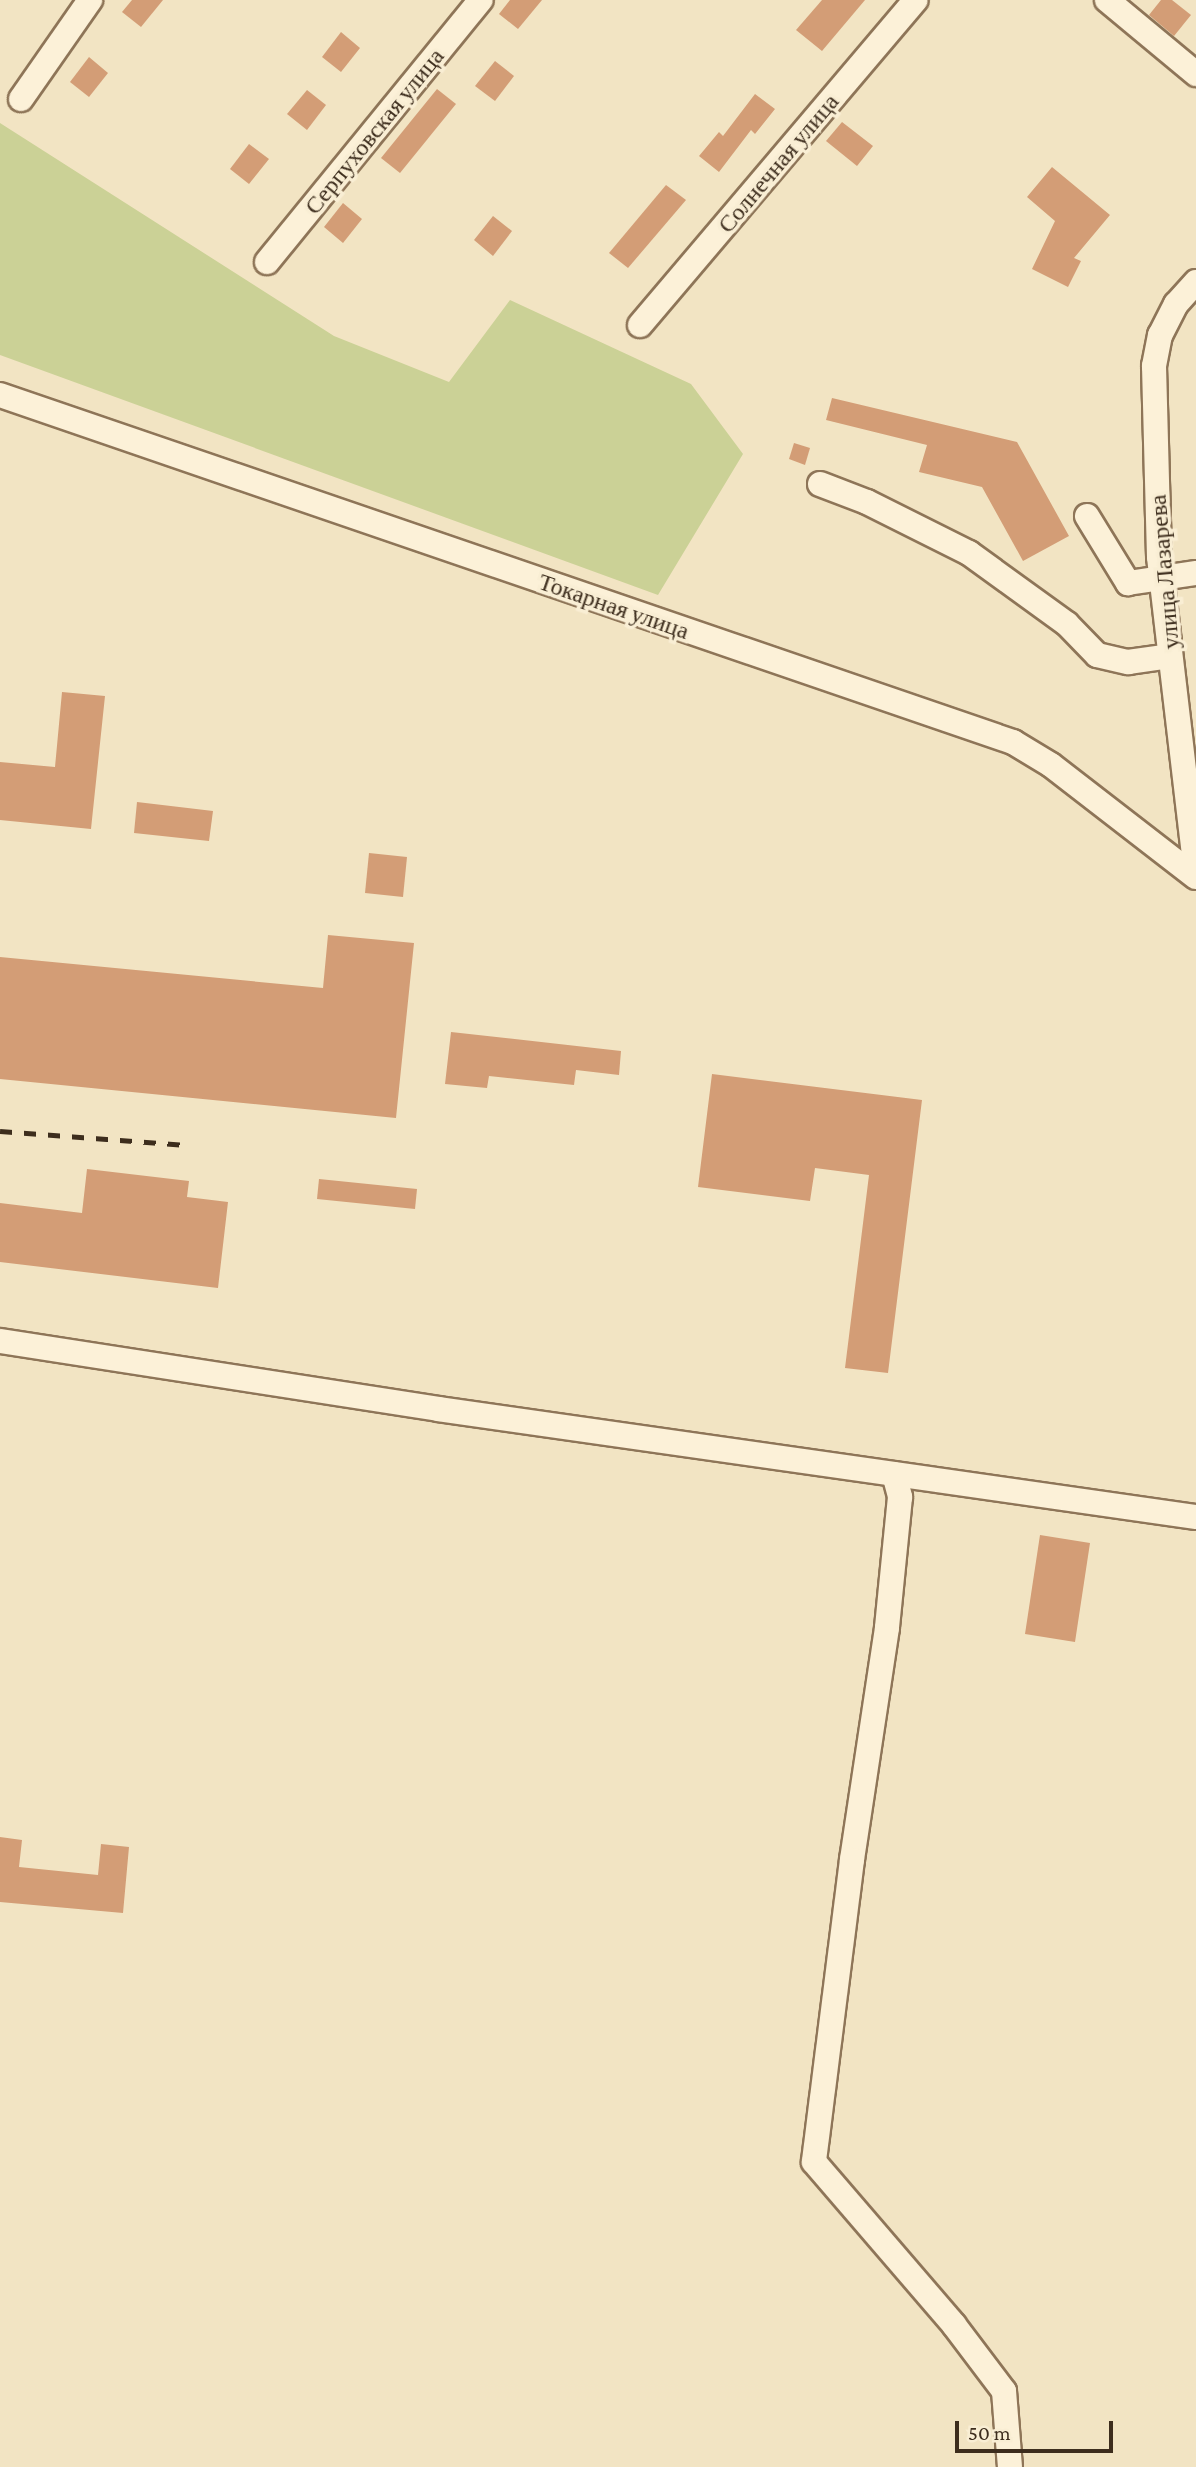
<!DOCTYPE html>
<meta charset="utf-8">
<style>
body{margin:0}
#map{position:relative;width:1196px;height:2467px;overflow:hidden;background:#f2e4c3;font-family:"Crimson Pro",serif}
div>[style]{position:absolute}
.green>*{inset:0;background:#cbd196}
.building>*{inset:0;background:#d39d76}
.roads{filter:drop-shadow(2px 0 #8e7558) drop-shadow(-2px 0 #8e7558) drop-shadow(0 2px #8e7558) drop-shadow(0 -2px #8e7558)}
.minor>*{height:24px;margin:-12px;padding:0 12px;transform-origin:12px;border-radius:12px;background:#fcf1d8}
.rail>*{height:5px;margin-top:-2.5px;transform-origin:0;background:repeating-linear-gradient(90deg,#3d2d1d 0 12px,transparent 0 24px)}
span{translate:-50% -50%;white-space:nowrap;text-align:center;line-height:1.15;-webkit-text-stroke:7px #f9eed4;paint-order:stroke}
.street-label{font-size:24px;color:#3d2d1d}
.scale{position:absolute;left:955px;top:2421px;width:158px;height:32px;box-sizing:border-box;border:4px solid #3d2d1d;border-top:0;padding-left:9px;font-size:21px;line-height:24px;white-space:nowrap;color:#3d2d1d;-webkit-text-stroke:5px #f9eed4;paint-order:stroke}
</style>
<div id="map">
<div class="green">
<i style="clip-path:polygon(0 123px,334px 336px,449px 382px,510px 300px,691px 384px,743px 454px,658px 595px,0 355px)"></i>
</div>
<div class="building">
<i style="clip-path:polygon(132px 0,163px 0,141px 27px,122px 12px)"></i>
<i style="clip-path:polygon(510px 0,542px 0,518px 29px,499px 14px)"></i>
<i style="clip-path:polygon(822px 0,865px 0,822px 51px,796px 30px)"></i>
<i style="clip-path:polygon(1161px 0,1172px 0,1191px 15px,1174px 36px,1149px 15px)"></i>
<i style="clip-path:polygon(341px 32px,360px 48px,341px 72px,322px 57px)"></i>
<i style="clip-path:polygon(89px 57px,108px 73px,89px 97px,70px 82px)"></i>
<i style="clip-path:polygon(495px 61px,514px 76px,495px 101px,475px 86px)"></i>
<i style="clip-path:polygon(437px 89px,456px 104px,400px 173px,381px 158px)"></i>
<i style="clip-path:polygon(307px 90px,326px 105px,307px 130px,287px 114px)"></i>
<i style="clip-path:polygon(755px 94px,775px 109px,755px 134px,751px 130px,719px 172px,699px 156px,719px 132px,723px 136px)"></i>
<i style="clip-path:polygon(842px 122px,873px 146px,857px 166px,826px 141px)"></i>
<i style="clip-path:polygon(249px 144px,269px 159px,249px 184px,230px 169px)"></i>
<i style="clip-path:polygon(1052px 167px,1110px 215px,1074px 258px,1081px 261px,1068px 287px,1032px 269px,1055px 221px,1027px 197px)"></i>
<i style="clip-path:polygon(666px 185px,686px 200px,628px 268px,609px 253px)"></i>
<i style="clip-path:polygon(343px 203px,362px 219px,343px 243px,324px 227px)"></i>
<i style="clip-path:polygon(493px 216px,512px 231px,493px 256px,474px 240px)"></i>
<i style="clip-path:polygon(832px 398px,1017px 442px,1069px 536px,1023px 561px,982px 487px,919px 472px,927px 445px,826px 420px)"></i>
<i style="clip-path:polygon(794px 443px,810px 448px,805px 465px,789px 459px)"></i>
<i style="clip-path:polygon(62px 692px,105px 696px,91px 829px,0 820px,0 762px,55px 767px)"></i>
<i style="clip-path:polygon(137px 802px,213px 811px,209px 841px,134px 833px)"></i>
<i style="clip-path:polygon(369px 853px,407px 857px,403px 897px,365px 893px)"></i>
<i style="clip-path:polygon(328px 935px,414px 943px,396px 1118px,0 1079px,0 957px,323px 988px)"></i>
<i style="clip-path:polygon(451px 1032px,621px 1051px,619px 1075px,576px 1070px,574px 1085px,489px 1076px,487px 1088px,445px 1084px)"></i>
<i style="clip-path:polygon(712px 1074px,922px 1100px,888px 1373px,845px 1368px,869px 1175px,815px 1168px,810px 1201px,698px 1187px)"></i>
<i style="clip-path:polygon(87px 1169px,189px 1181px,187px 1197px,228px 1202px,218px 1288px,0 1262px,0 1203px,82px 1213px)"></i>
<i style="clip-path:polygon(319px 1179px,417px 1189px,415px 1209px,317px 1199px)"></i>
<i style="clip-path:polygon(1040px 1535px,1090px 1543px,1075px 1642px,1025px 1634px)"></i>
<i style="clip-path:polygon(0 1837px,22px 1840px,19px 1867px,98px 1875px,101px 1844px,129px 1847px,123px 1913px,0 1902px)"></i>
</div>
<div class="roads">
<div class="minor">
<i style="left:1107px;top:0;width:116px;rotate:39.7deg"></i>
<i style="left:21px;top:99px;width:121px;rotate:-55.1deg"></i>
<i style="left:267px;top:262px;width:338px;rotate:-50.8deg"></i>
<i style="left:1196px;top:282px;width:30px;rotate:132deg"></i>
<i style="left:1176px;top:304px;width:35px;rotate:117deg"></i>
<i style="left:1160px;top:335px;width:32px;rotate:101deg"></i>
<i style="left:1154px;top:366px;width:191px;rotate:88.5deg"></i>
<i style="left:1159px;top:557px;width:318px;rotate:83.3deg"></i>
<i style="left:640px;top:325px;width:426px;rotate:-49.7deg"></i>
<i style="left:0;top:395px;width:1071px;rotate:18.91deg"></i>
<i style="left:1013px;top:742px;width:44px;rotate:31.2deg"></i>
<i style="left:1051px;top:765px;width:183px;rotate:37.7deg"></i>
<i style="left:820px;top:484px;width:50px;rotate:21deg"></i>
<i style="left:867px;top:502px;width:114px;rotate:26.6deg"></i>
<i style="left:969px;top:553px;width:121px;rotate:35.9deg"></i>
<i style="left:1067px;top:624px;width:43px;rotate:45.9deg"></i>
<i style="left:1097px;top:655px;width:32px;rotate:13deg"></i>
<i style="left:1128px;top:662px;width:42px;rotate:-8.1deg"></i>
<i style="left:1087px;top:516px;width:79px;rotate:58.5deg"></i>
<i style="left:1128px;top:583px;width:69px;rotate:-8.4deg"></i>
<i style="left:0;top:1341px;width:443px;rotate:8.8deg"></i>
<i style="left:438px;top:1409px;width:766px;rotate:8.11deg"></i>
<i style="left:894px;top:1474px;width:24px;rotate:75deg"></i>
<i style="left:900px;top:1497px;width:132px;rotate:95.7deg"></i>
<i style="left:887px;top:1628px;width:235px;rotate:98.6deg"></i>
<i style="left:852px;top:1860px;width:304px;rotate:97.2deg"></i>
<i style="left:814px;top:2162px;width:215px;rotate:49.3deg"></i>
<i style="left:954px;top:2325px;width:83px;rotate:52.9deg"></i>
<i style="left:1004px;top:2391px;width:76px;rotate:85.5deg"></i>
</div>
</div>
<div class="rail">
<i style="left:0;top:1131px;width:187px;rotate:4.3deg"></i>
</div>
<div class="street-label">
<span style="left:374px;top:131px;rotate:-51deg">Серпуховская улица</span>
<span style="left:778px;top:163px;rotate:-50deg">Солнечная улица</span>
<span style="left:1164px;top:572px;rotate:-95deg">улица Лазарева</span>
<span style="left:614px;top:606px;rotate:19deg">Токарная улица</span>
</div>
<div class="scale">50 m</div>
</div>
